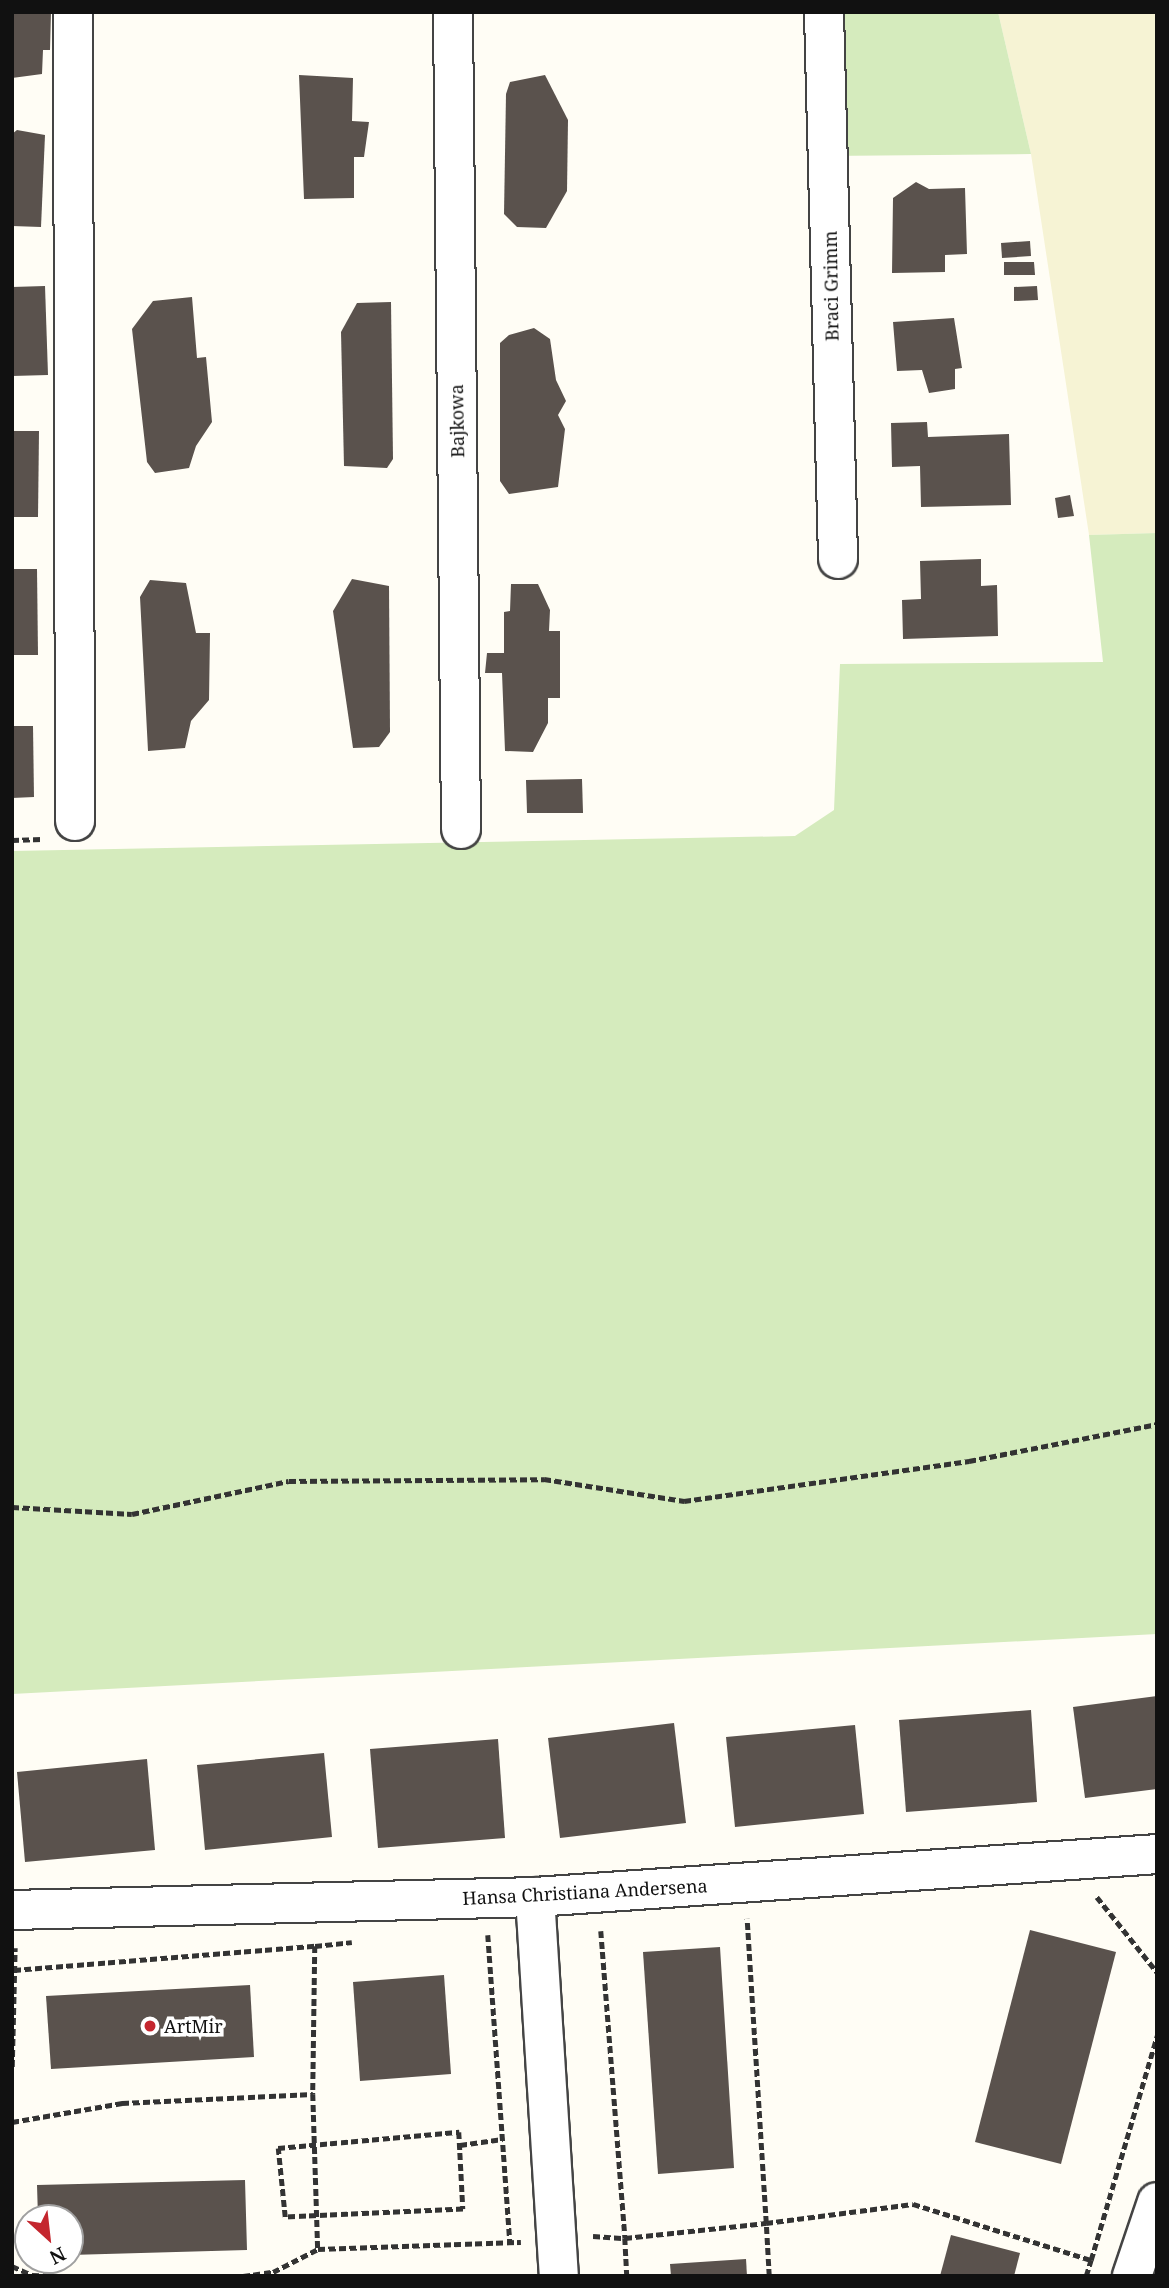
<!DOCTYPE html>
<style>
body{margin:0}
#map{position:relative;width:1169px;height:2288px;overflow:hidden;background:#fffdf5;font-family:"Noto Serif",serif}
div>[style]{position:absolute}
.farmland>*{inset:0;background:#f6f3d4}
.green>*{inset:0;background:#d5ebbd}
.building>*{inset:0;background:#5a524d}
.path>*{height:4.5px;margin-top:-2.25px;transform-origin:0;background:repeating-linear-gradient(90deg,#333 0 7px,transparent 0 10.5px)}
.roads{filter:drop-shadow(2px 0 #444) drop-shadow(-2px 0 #444) drop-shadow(0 2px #444) drop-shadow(0 -2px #444)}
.street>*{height:38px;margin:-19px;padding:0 19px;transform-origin:19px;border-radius:19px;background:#fff}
.dots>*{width:19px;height:19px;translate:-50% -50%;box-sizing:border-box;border:4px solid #fff;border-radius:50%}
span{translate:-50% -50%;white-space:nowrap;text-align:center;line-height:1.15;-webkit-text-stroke:7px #fff;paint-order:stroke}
.street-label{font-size:18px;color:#111}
.poi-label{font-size:18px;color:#111}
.left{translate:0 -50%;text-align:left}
.frame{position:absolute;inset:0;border:14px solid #111;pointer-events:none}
.north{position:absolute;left:14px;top:2204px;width:70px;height:70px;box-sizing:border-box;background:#fff;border:2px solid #a0a0a0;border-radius:50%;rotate:153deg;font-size:19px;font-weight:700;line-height:28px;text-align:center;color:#111}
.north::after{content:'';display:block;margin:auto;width:24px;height:32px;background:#c4262e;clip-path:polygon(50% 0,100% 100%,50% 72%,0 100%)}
</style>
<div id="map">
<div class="farmland">
<i style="clip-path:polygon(998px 12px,1157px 12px,1157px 533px,1089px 535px,1031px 154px)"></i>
</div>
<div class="green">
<i style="clip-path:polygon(823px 12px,998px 12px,1031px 154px,826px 156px)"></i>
<i style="clip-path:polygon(1157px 533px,1157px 1634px,12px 1694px,12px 851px,795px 836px,834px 810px,840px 664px,1103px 662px,1089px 535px)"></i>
</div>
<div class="building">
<i style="clip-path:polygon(12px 12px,51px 12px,50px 50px,43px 50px,42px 74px,12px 78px)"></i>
<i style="clip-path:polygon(299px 75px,353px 78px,352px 121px,369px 122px,364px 157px,354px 157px,354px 198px,304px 199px)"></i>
<i style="clip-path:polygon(545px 75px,568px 120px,567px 191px,546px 228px,517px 227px,504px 214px,506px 94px,510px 82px)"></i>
<i style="clip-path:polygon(17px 130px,45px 135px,41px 227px,12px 226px,12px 134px)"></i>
<i style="clip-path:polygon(916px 182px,929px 189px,965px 188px,967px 254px,945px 255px,945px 272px,892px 273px,893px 198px)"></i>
<i style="clip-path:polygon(1030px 241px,1031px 256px,1002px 258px,1001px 243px)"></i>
<i style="clip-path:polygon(1004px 262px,1034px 262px,1035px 275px,1004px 275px)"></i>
<i style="clip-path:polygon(45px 286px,48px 375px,12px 376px,12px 287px)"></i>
<i style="clip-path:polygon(1037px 286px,1038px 300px,1014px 301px,1014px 287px)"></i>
<i style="clip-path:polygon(192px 297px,197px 358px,206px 357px,212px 422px,196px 446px,189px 468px,155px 473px,147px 462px,132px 329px,153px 301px)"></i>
<i style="clip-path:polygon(391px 302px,393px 459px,387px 468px,344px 466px,341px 332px,357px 303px)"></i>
<i style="clip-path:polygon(954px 318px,962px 368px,955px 369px,955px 389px,929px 393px,922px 370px,897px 371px,893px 322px)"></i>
<i style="clip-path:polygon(534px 328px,550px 339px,556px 380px,566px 401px,558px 415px,565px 429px,558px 487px,509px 494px,500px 481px,500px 343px,509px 335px)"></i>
<i style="clip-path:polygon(927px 422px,928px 437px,1009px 434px,1011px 505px,921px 507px,920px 466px,892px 467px,891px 423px)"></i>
<i style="clip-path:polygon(12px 431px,39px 431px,38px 517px,12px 517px)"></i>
<i style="clip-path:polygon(1070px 495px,1074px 516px,1058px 518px,1055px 498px)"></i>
<i style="clip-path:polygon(981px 559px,981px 586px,997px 585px,998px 636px,903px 639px,902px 600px,921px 599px,920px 561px)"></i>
<i style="clip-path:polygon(12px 569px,37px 569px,38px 655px,12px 655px)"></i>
<i style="clip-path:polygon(352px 579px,389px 586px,390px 732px,379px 747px,353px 748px,333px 611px)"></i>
<i style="clip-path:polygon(150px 580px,186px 583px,196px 633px,210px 633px,209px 700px,191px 721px,185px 748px,148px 751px,140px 597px)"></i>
<i style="clip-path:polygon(511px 584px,538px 584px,550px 610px,549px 631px,560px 631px,560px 698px,548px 698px,548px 723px,533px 752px,505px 751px,502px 673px,485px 673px,487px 653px,504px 653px,504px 612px,510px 611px)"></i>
<i style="clip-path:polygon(12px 726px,33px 726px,34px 797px,12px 798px)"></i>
<i style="clip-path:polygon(582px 779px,583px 813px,527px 813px,526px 780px)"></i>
<i style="clip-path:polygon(1157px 1696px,1157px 1789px,1085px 1798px,1073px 1707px)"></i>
<i style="clip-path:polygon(1031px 1710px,1037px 1802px,906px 1812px,899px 1720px)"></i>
<i style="clip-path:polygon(674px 1723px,686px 1823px,560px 1838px,548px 1738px)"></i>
<i style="clip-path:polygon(855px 1725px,864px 1814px,735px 1827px,726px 1737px)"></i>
<i style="clip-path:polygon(498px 1739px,505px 1838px,378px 1848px,370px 1749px)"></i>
<i style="clip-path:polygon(324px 1753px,332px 1837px,205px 1850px,197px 1765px)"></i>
<i style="clip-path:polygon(147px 1759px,155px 1850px,25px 1862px,17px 1772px)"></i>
<i style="clip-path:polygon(1030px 1930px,1116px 1952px,1061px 2164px,975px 2142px)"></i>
<i style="clip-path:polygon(720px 1947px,734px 2168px,658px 2174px,643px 1952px)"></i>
<i style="clip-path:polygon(444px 1975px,451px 2074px,360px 2081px,353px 1982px)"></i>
<i style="clip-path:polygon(250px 1985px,254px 2057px,51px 2069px,46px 1996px)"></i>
<i style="clip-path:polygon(245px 2180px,247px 2250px,70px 2255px,70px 2218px,38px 2218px,37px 2185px)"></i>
<i style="clip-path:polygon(951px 2235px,1020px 2253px,1014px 2276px,940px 2276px)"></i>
<i style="clip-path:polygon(746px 2259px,747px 2276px,671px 2276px,670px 2264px)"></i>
</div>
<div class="path">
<i style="left:12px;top:840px;width:30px;rotate:-2deg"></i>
<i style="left:12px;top:1507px;width:120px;rotate:3.3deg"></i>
<i style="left:132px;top:1514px;width:160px;rotate:-11.9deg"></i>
<i style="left:289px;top:1481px;width:255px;rotate:-0.4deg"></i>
<i style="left:544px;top:1479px;width:142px;rotate:8.9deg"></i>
<i style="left:684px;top:1501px;width:288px;rotate:-8deg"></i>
<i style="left:969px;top:1461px;width:192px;rotate:-11.1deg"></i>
<i style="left:1097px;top:1897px;width:96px;rotate:51.3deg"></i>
<i style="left:601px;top:1931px;width:308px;rotate:85.5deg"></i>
<i style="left:625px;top:2238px;width:142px;rotate:-6.1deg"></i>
<i style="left:766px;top:2223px;width:305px;rotate:-93.6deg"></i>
<i style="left:488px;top:1935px;width:309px;rotate:85.9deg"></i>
<i style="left:315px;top:1946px;width:37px;rotate:-6deg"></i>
<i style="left:14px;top:1970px;width:302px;rotate:-4.6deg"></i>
<i style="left:315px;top:1946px;width:148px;rotate:90.8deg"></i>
<i style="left:12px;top:2067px;width:119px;rotate:-88.6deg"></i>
<i style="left:12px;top:2122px;width:112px;rotate:-9.8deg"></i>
<i style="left:122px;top:2103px;width:191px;rotate:-2.7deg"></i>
<i style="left:313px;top:2094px;width:155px;rotate:88.2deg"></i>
<i style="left:318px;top:2249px;width:203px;rotate:-2deg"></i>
<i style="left:459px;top:2132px;width:77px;rotate:87deg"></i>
<i style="left:463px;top:2209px;width:178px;rotate:177.4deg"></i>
<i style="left:285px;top:2217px;width:69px;rotate:-95.8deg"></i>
<i style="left:278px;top:2148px;width:182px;rotate:-5.1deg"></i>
<i style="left:460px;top:2145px;width:43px;rotate:-7.9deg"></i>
<i style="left:593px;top:2236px;width:32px;rotate:4deg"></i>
<i style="left:625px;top:2238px;width:38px;rotate:87deg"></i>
<i style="left:12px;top:2266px;width:22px;rotate:24deg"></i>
<i style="left:32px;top:2275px;width:26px;rotate:2deg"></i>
<i style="left:243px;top:2276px;width:30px;rotate:-8deg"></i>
<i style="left:273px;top:2272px;width:51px;rotate:-27.1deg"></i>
<i style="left:769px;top:2276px;width:53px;rotate:-93.2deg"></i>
<i style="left:766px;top:2223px;width:148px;rotate:-7.4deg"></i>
<i style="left:913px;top:2204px;width:187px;rotate:17.5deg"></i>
<i style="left:1091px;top:2260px;width:234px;rotate:-73.6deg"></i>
<i style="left:1086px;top:2276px;width:17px;rotate:-73deg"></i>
</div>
<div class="roads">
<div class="street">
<i style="left:73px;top:12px;width:809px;rotate:89.86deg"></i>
<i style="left:453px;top:12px;width:817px;rotate:89.44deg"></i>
<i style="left:824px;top:12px;width:547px;rotate:88.53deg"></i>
<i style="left:535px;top:1897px;width:380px;rotate:86.4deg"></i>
<i style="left:12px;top:1910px;width:523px;rotate:-1.42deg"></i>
<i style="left:535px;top:1897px;width:623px;rotate:-3.95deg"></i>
<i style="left:1132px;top:2276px;width:78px;rotate:-71.3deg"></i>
</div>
</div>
<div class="dots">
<i style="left:150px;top:2026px;background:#c4262e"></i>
</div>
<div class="street-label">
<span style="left:831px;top:286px;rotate:-91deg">Braci Grimm</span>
<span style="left:457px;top:421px;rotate:-91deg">Bajkowa</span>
<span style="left:585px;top:1892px;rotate:-3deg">Hansa Christiana Andersena</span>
</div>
<div class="poi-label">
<span class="left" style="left:164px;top:2026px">ArtMir</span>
</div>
<div class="frame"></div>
<div class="north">N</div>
</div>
